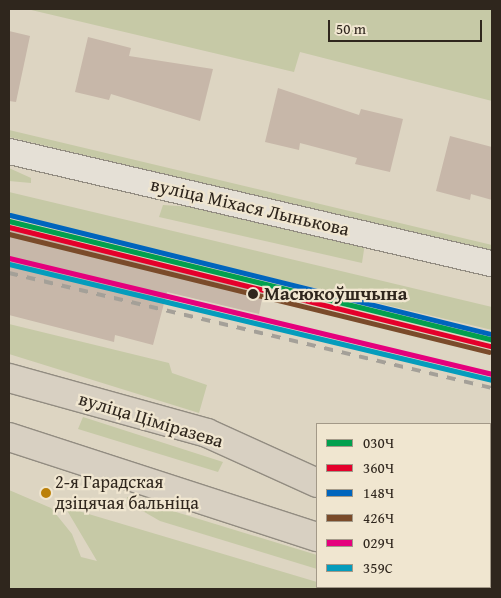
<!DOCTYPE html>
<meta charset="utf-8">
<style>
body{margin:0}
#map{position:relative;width:501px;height:598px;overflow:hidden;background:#ddd5c2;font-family:"Gentium Book Plus",serif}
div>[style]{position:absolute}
.green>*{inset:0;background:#c6c9a6}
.building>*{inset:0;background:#c7b7a9}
.roads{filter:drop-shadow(1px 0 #928c81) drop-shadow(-1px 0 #928c81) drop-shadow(0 1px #928c81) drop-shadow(0 -1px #928c81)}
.minor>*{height:25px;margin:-12.5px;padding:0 12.5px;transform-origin:12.5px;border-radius:12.5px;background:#e5e0d6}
.primary>*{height:28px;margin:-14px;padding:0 14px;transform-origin:14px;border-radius:14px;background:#d8d0c2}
.rail>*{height:4px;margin-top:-2px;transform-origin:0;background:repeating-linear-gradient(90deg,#a4a098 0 9px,transparent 0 18px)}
.rail-1>*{height:5px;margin:-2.5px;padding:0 2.5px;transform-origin:2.5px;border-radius:2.5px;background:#02a04e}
.rail-2>*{height:5px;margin:-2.5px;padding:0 2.5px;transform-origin:2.5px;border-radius:2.5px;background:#e4002b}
.rail-3>*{height:5px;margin:-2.5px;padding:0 2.5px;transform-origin:2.5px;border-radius:2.5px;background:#0065bd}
.rail-4>*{height:5px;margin:-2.5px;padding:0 2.5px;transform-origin:2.5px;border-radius:2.5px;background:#7a4b2a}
.rail-5>*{height:5px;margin:-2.5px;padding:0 2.5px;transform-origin:2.5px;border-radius:2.5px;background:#e5007d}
.rail-6>*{height:5px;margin:-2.5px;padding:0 2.5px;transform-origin:2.5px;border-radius:2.5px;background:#059cbc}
.dots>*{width:14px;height:14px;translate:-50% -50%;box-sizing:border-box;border:2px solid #f0e6d0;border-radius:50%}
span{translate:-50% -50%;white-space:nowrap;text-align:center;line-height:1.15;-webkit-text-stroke:4.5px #f0e6d0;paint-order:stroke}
.bus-label{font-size:18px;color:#2f261d}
.left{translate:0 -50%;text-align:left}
.street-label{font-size:19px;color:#2f261d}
.stop-label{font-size:19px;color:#2f261d;font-weight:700}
.frame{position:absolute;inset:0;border:10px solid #2f261d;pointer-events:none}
.legend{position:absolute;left:316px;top:423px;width:175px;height:165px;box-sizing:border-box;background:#f0e6d0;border:1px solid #a39988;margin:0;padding:6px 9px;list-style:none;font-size:15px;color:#2f261d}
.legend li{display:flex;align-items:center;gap:10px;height:25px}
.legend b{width:25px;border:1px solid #a39988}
.scale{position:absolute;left:328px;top:20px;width:154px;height:22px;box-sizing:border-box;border:2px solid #2f261d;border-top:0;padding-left:6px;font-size:15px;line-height:18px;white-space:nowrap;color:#2f261d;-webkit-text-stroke:4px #f0e6d0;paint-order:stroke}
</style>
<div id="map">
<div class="green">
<i style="clip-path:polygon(27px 9px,492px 9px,492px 101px,300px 52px,294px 72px)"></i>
<i style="clip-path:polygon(9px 130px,492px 245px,492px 252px,9px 137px)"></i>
<i style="clip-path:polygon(9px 168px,31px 178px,31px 183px,9px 181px)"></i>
<i style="clip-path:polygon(9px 192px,492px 307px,492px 330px,9px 216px)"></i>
<i style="clip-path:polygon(163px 205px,209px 208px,365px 243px,362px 263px,159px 217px)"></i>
<i style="clip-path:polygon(9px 324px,169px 363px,172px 373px,207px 385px,199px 413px,9px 354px)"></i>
<i style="clip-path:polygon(83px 417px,223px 462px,218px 472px,78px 429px)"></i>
<i style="clip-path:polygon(490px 472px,492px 472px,492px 539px,490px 537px)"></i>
<i style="clip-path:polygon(9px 490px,51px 508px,72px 534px,81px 557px,97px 561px,65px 507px,317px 582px,317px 587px,341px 589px,9px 589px)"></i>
<i style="clip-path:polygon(127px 497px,317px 555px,317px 569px,160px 521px,127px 502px)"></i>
</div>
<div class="building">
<i style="clip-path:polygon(9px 31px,30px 36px,16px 102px,9px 101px)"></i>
<i style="clip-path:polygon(88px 37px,131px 48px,129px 56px,213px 69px,200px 121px,111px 94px,109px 100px,75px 92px)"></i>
<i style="clip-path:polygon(278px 88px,359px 115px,361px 109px,403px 119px,390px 172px,355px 164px,357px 158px,300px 143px,299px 150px,265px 142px)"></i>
<i style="clip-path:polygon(450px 136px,492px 147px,492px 200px,471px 194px,470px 200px,436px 191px)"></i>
<i style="clip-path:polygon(9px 226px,264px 289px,259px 314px,167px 292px,153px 345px,115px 335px,114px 342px,9px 315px)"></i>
</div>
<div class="roads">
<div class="minor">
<i style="left:9px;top:151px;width:496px;rotate:13.1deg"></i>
</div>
<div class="primary">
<i style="left:9px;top:378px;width:205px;rotate:15.5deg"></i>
<i style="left:207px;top:433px;width:121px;rotate:24.4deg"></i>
<i style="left:9px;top:437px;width:324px;rotate:18deg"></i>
<i style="left:490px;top:562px;width:2px;rotate:27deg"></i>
<i style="left:465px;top:587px;width:7px;rotate:16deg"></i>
</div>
</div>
<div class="rail">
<i style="left:9px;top:273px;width:497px;rotate:13.4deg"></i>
</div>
<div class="rail-1">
<i style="left:9px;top:221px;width:497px;rotate:13.8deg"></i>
</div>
<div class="rail-2">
<i style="left:9px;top:227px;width:496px;rotate:13.9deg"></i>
</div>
<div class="rail-3">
<i style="left:10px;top:215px;width:496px;rotate:13.9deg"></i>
</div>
<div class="rail-4">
<i style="left:9px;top:234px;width:494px;rotate:13.8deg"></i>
</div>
<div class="rail-5">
<i style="left:9px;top:258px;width:497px;rotate:13.5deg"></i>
</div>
<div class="rail-6">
<i style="left:9px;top:264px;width:496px;rotate:13.5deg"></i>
</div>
<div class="dots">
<i style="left:253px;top:294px;background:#2f261d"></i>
<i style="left:46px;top:493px;background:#bb8009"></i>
</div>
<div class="bus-label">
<span class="left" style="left:55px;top:493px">2-я Гарадская<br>дзіцячая бальніца</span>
</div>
<div class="street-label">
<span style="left:250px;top:207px;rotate:13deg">вуліца Міхася Лынькова</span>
<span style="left:151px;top:420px;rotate:17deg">вуліца Ціміразева</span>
</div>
<div class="stop-label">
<span class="left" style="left:264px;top:294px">Масюкоўшчына</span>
</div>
<div class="frame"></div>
<ul class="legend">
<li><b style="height:6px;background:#02a04e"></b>030Ч</li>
<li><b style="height:6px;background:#e4002b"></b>360Ч</li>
<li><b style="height:6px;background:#0065bd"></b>148Ч</li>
<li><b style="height:6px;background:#7a4b2a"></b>426Ч</li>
<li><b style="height:6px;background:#e5007d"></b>029Ч</li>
<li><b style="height:6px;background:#059cbc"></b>359С</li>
</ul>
<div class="scale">50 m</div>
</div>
